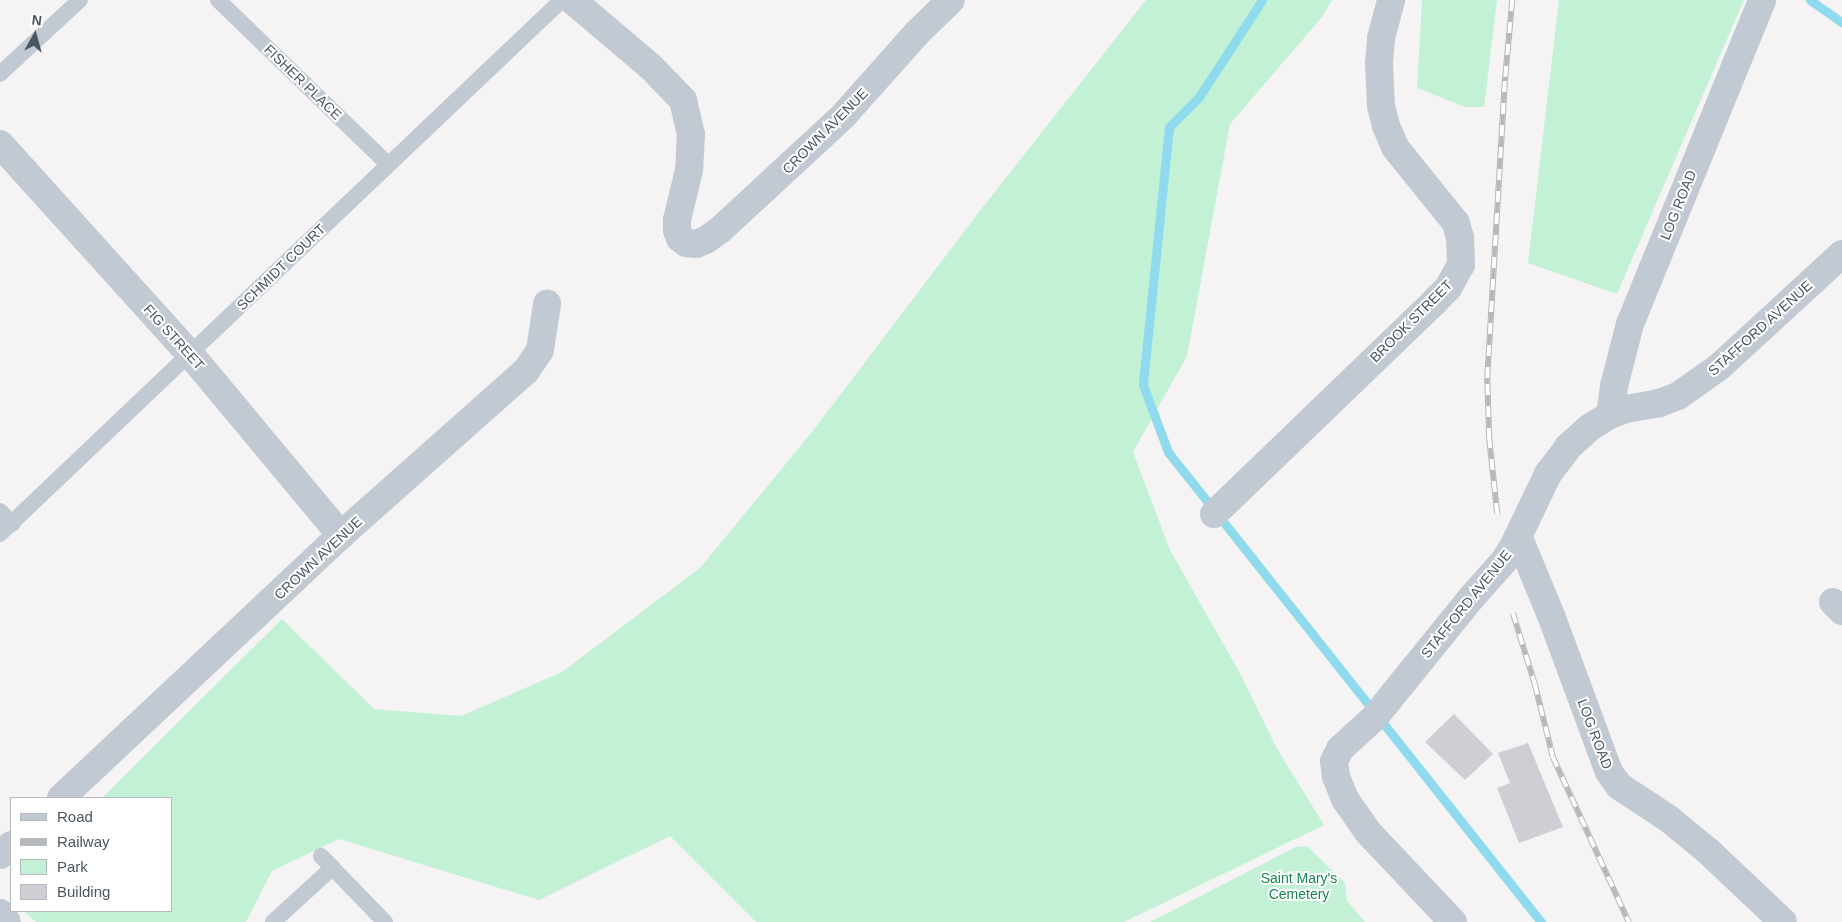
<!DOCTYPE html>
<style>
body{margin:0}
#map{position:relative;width:1842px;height:922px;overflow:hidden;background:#f5f3f3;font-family:Arial,sans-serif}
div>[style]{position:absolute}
.green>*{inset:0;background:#c3f1d5}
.stream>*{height:9px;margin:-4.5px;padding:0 4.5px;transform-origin:4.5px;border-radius:4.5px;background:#90daee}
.building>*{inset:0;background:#cdcfd5}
.service>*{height:16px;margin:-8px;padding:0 8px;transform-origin:8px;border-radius:8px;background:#c1cad2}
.minor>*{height:28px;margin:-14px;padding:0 14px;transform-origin:14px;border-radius:14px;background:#c1cad2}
.rail>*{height:5.5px;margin-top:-2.75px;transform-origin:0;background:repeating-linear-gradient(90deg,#fff 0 11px,#b5b8bd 0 22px);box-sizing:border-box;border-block:1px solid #b5b8bd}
.minor-bridge>*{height:28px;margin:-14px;padding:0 14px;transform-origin:14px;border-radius:14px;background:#c1cad2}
span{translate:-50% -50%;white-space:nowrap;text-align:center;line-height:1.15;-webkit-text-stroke:4px #fff;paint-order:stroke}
.street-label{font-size:14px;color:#4a5661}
.park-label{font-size:14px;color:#17864f}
.legend{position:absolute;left:10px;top:797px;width:162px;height:115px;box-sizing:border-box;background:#fff;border:1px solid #b7bbc0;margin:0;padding:6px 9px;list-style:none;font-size:15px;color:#4a5661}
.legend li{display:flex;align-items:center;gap:10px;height:25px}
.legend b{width:25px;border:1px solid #b7bbc0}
.north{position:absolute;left:10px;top:10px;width:50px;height:50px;-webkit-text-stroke:4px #fff;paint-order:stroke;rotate:7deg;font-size:14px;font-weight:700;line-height:20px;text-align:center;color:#4a5661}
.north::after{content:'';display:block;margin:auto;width:18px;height:22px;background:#4a5661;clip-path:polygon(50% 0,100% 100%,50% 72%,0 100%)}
</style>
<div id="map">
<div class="green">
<i style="clip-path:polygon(1146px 0,1332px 0,1322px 17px,1230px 124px,1187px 356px,1133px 452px,1170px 550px,1241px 675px,1276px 747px,1324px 825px,1124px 922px,756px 922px,670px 836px,539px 900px,339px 839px,272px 871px,246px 922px,36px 922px,24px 911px,171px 911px,171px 798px,102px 798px,282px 619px,374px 709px,461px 716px,562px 672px,700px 568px,812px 432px,979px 212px)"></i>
<i style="clip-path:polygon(1422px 0,1497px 0,1484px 107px,1465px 107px,1417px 88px)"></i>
<i style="clip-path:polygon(1559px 0,1744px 0,1617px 294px,1528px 263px)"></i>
<i style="clip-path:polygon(1307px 846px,1345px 883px,1347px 901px,1365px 922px,1150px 922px,1296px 847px)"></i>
</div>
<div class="stream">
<i style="left:1262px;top:0;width:116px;rotate:123deg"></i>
<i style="left:1199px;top:97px;width:42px;rotate:135deg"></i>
<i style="left:1169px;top:127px;width:259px;rotate:95.8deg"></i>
<i style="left:1143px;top:385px;width:72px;rotate:69.5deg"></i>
<i style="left:1168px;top:452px;width:600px;rotate:51.56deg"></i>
<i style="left:1810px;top:0;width:39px;rotate:35deg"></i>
</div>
<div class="building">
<i style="clip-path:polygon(1454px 714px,1493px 754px,1465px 780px,1425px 742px)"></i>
<i style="clip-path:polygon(1528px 743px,1563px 827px,1519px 843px,1497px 788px,1510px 783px,1498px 753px)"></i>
</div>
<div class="service">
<i style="left:218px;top:0;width:236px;rotate:44deg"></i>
<i style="left:0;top:74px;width:109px;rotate:-42.8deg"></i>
<i style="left:0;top:511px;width:18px;rotate:47deg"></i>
<i style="left:0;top:534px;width:775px;rotate:-43.54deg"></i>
<i style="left:321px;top:856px;width:92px;rotate:45.9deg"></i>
<i style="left:273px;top:922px;width:81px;rotate:-42.5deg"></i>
</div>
<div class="minor">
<i style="left:572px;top:0;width:104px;rotate:40.3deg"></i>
<i style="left:651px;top:67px;width:46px;rotate:45.9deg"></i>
<i style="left:683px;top:100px;width:35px;rotate:77deg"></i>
<i style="left:691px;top:134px;width:36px;rotate:93deg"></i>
<i style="left:689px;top:170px;width:51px;rotate:103.5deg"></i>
<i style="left:677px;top:220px;width:10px;rotate:90deg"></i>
<i style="left:677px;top:230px;width:9px;rotate:69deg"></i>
<i style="left:680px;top:238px;width:8px;rotate:40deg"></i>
<i style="left:686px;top:243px;width:10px;rotate:6deg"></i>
<i style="left:696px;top:244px;width:11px;rotate:-22deg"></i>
<i style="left:706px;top:240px;width:17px;rotate:-36deg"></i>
<i style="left:720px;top:230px;width:169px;rotate:-42.8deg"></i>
<i style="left:844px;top:115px;width:110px;rotate:-48.3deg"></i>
<i style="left:917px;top:33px;width:47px;rotate:-44.1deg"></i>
<i style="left:0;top:144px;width:283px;rotate:47.9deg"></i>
<i style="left:190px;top:354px;width:236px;rotate:50.2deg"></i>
<i style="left:1610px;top:415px;width:29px;rotate:-82deg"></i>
<i style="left:1614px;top:386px;width:64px;rotate:-75.5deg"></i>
<i style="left:1630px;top:324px;width:350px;rotate:-67.8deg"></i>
<i style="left:1214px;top:514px;width:307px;rotate:-43.9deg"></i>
<i style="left:1435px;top:301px;width:18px;rotate:-45deg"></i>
<i style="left:1448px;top:288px;width:26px;rotate:-61deg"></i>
<i style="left:1461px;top:265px;width:27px;rotate:-92deg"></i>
<i style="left:1460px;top:238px;width:16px;rotate:-105deg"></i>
<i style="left:1456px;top:223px;width:97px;rotate:-128.8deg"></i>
<i style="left:1395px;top:147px;width:23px;rotate:-113deg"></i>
<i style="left:1386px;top:126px;width:21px;rotate:-104deg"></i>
<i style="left:1381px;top:106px;width:43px;rotate:-92.7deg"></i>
<i style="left:1379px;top:63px;width:25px;rotate:-85deg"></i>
<i style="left:1381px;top:38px;width:39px;rotate:-75deg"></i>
<i style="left:1519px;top:538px;width:87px;rotate:67.6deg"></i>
<i style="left:1552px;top:618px;width:164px;rotate:69.7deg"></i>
<i style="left:1609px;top:772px;width:17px;rotate:54deg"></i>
<i style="left:1619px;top:786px;width:60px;rotate:33.4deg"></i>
<i style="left:1669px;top:819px;width:50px;rotate:39.4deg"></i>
<i style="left:1708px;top:851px;width:103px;rotate:43.4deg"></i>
<i style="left:1513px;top:547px;width:81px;rotate:-64.4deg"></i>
<i style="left:1548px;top:474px;width:34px;rotate:-53deg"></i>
<i style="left:1568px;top:447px;width:28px;rotate:-42deg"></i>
<i style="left:1589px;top:428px;width:25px;rotate:-32deg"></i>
<i style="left:1610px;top:415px;width:17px;rotate:-21deg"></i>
<i style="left:1626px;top:409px;width:34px;rotate:-10deg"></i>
<i style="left:1659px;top:403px;width:20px;rotate:-20deg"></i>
<i style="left:1678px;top:396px;width:50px;rotate:-35.3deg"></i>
<i style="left:1719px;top:367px;width:167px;rotate:-42.6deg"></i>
<i style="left:1833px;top:602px;width:13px;rotate:45deg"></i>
<i style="left:61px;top:798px;width:384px;rotate:-43.2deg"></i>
<i style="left:341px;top:535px;width:247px;rotate:-41.6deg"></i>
<i style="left:526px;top:371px;width:25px;rotate:-56deg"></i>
<i style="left:540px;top:350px;width:47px;rotate:-81.3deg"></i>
<i style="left:0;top:855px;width:15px;rotate:-42deg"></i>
<i style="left:0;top:913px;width:11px;rotate:52deg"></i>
<i style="left:1453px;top:922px;width:124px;rotate:-133.4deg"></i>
<i style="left:1368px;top:832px;width:40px;rotate:-124.9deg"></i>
<i style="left:1345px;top:799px;width:24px;rotate:-112deg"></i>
<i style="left:1336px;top:777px;width:16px;rotate:-97deg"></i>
<i style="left:1334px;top:761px;width:13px;rotate:-63deg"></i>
<i style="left:1340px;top:749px;width:46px;rotate:-42.4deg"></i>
<i style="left:1374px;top:718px;width:156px;rotate:-51deg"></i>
</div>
<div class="rail">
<i style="left:1497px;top:514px;width:75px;rotate:-96.1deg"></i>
<i style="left:1489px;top:439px;width:61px;rotate:-91.9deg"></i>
<i style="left:1487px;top:378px;width:302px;rotate:-86.6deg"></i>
<i style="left:1505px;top:77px;width:77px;rotate:-84.8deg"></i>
<i style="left:1513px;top:613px;width:74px;rotate:72.8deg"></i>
<i style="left:1535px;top:684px;width:75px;rotate:76.1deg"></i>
<i style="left:1553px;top:757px;width:182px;rotate:65.3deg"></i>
</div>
<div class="minor-bridge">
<i style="left:1472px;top:597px;width:48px;rotate:-48.4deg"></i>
<i style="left:1504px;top:561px;width:17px;rotate:-57deg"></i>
</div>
<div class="street-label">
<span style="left:303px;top:82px;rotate:44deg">FISHER PLACE</span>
<span style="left:825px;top:131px;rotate:-45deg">CROWN AVENUE</span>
<span style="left:1678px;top:205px;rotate:-68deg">LOG ROAD</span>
<span style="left:281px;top:267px;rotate:-44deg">SCHMIDT COURT</span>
<span style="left:1411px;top:321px;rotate:-45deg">BROOK STREET</span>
<span style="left:1760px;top:328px;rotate:-42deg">STAFFORD AVENUE</span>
<span style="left:174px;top:337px;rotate:48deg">FIG STREET</span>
<span style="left:318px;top:558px;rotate:-43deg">CROWN AVENUE</span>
<span style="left:1466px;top:604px;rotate:-51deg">STAFFORD AVENUE</span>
<span style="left:1595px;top:734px;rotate:69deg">LOG ROAD</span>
</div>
<div class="park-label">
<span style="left:1299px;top:886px">Saint Mary's<br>Cemetery</span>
</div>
<ul class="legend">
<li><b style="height:6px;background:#c1cad2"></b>Road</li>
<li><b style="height:6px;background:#b5b8bd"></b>Railway</li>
<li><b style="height:14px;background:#c3f1d5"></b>Park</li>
<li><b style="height:14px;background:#cdcfd5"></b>Building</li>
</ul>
<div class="north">N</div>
</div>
